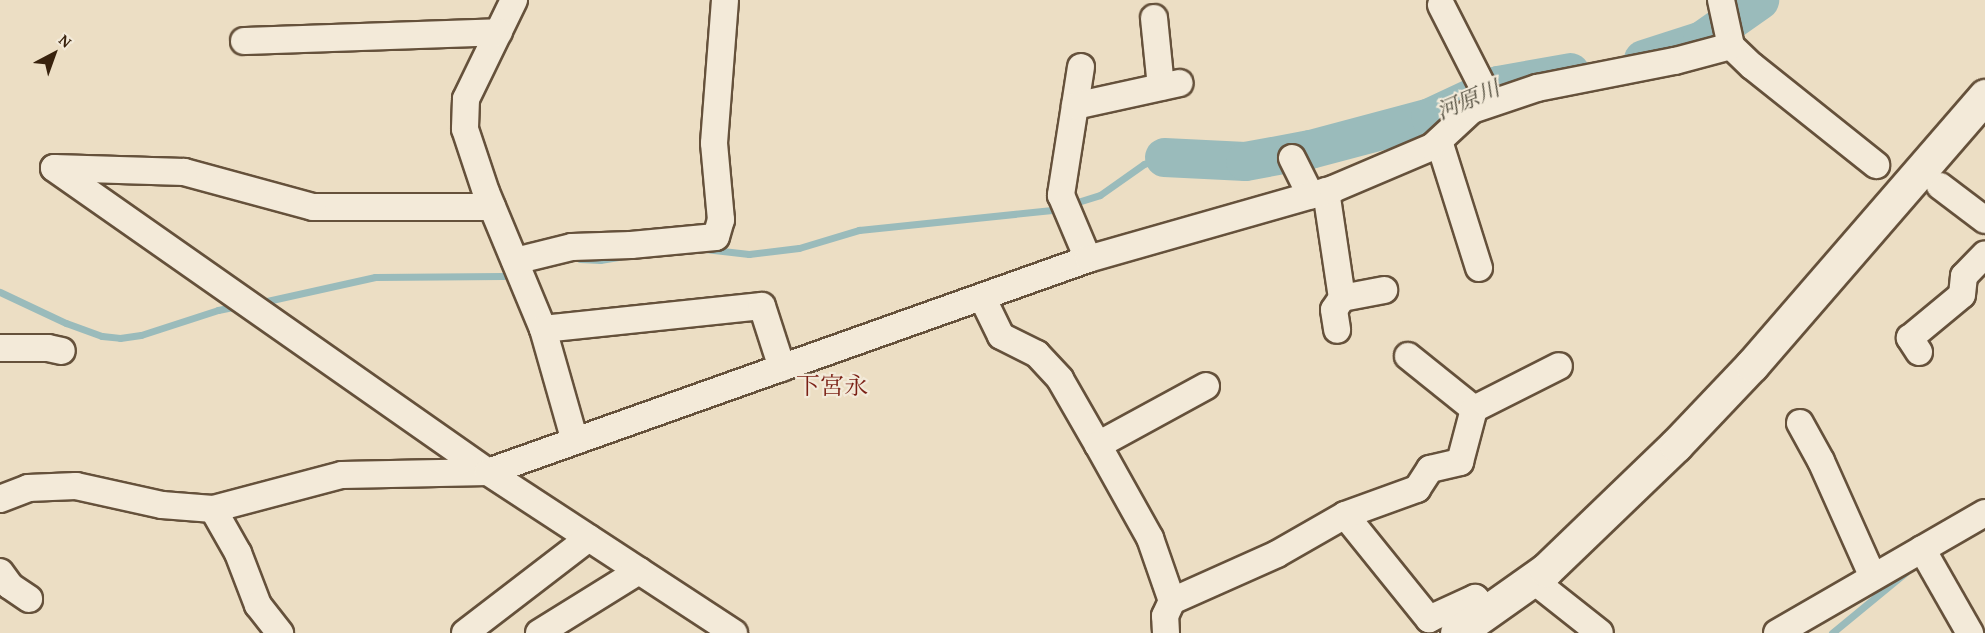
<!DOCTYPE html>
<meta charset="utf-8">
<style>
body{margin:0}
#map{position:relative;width:1985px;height:633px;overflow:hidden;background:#ecdec4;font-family:"Gentium Book Plus","Noto Serif JP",serif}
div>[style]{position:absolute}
.stream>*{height:7px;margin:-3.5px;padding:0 3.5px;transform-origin:3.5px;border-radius:3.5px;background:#9abbbb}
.river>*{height:39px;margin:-19.5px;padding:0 19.5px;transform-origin:19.5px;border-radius:19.5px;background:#9abbbb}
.roads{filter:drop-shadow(2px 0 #65513b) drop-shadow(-2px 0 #65513b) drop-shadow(0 2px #65513b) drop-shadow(0 -2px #65513b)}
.street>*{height:26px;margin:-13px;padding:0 13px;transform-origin:13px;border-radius:13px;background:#f3ead9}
.secondary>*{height:33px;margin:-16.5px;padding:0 16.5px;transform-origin:16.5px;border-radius:16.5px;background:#f3ead9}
span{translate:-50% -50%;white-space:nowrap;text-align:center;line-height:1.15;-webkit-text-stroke:4.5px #f3ead9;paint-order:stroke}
.water-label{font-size:22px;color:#555041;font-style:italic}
.quarter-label{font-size:24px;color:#7a1f14}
.north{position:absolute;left:24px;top:24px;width:60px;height:60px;-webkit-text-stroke:4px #f3ead9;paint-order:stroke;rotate:41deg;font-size:16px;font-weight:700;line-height:24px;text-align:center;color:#38220d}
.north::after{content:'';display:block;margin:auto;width:21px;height:27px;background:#38220d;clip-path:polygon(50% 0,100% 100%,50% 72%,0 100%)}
</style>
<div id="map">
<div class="stream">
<i style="left:705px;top:249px;width:44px;rotate:6.5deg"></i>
<i style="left:749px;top:254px;width:50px;rotate:-6.8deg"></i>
<i style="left:799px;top:248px;width:63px;rotate:-16.7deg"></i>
<i style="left:859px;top:230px;width:194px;rotate:-5.9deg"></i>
<i style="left:1052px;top:210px;width:50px;rotate:-17.4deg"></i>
<i style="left:1100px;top:195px;width:54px;rotate:-35.2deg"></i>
<i style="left:1144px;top:164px;width:21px;rotate:-19deg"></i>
<i style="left:580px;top:259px;width:20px;rotate:3deg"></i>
<i style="left:600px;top:260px;width:20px;rotate:-9deg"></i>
<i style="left:0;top:292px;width:73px;rotate:25.2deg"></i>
<i style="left:66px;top:323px;width:38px;rotate:20deg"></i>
<i style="left:102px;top:336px;width:18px;rotate:6deg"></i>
<i style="left:120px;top:338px;width:21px;rotate:-8deg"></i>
<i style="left:141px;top:335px;width:81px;rotate:-18deg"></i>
<i style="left:218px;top:310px;width:20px;rotate:-11deg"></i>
<i style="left:258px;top:303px;width:120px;rotate:-12.5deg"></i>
<i style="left:375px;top:277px;width:128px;rotate:-0.4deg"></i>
<i style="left:503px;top:276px;width:12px;rotate:-20deg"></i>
<i style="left:1832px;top:633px;width:96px;rotate:-39.5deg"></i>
</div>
<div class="river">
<i style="left:1643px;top:59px;width:62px;rotate:-17.9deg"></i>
<i style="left:1702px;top:40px;width:70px;rotate:-35.1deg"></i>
<i style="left:1164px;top:157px;width:81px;rotate:2.8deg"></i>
<i style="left:1245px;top:161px;width:66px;rotate:-10.5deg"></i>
<i style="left:1310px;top:149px;width:124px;rotate:-14.9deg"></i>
<i style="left:1430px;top:117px;width:75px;rotate:-25.2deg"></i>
<i style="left:1498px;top:85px;width:73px;rotate:-10.2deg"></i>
</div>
<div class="roads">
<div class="street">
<i style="left:514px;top:0;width:110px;rotate:115.9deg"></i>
<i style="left:466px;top:99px;width:30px;rotate:92deg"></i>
<i style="left:465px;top:129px;width:66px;rotate:71.6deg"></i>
<i style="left:486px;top:192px;width:148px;rotate:67.4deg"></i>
<i style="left:543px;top:329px;width:116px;rotate:74.1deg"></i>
<i style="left:1721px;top:0;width:47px;rotate:77.7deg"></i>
<i style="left:1731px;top:46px;width:29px;rotate:44deg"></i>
<i style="left:1752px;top:66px;width:159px;rotate:38.6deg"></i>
<i style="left:1441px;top:5px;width:110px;rotate:63deg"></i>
<i style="left:1154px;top:18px;width:69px;rotate:84.2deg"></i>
<i style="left:244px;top:41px;width:255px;rotate:-2deg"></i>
<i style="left:1081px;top:67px;width:130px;rotate:98.9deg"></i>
<i style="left:1061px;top:195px;width:69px;rotate:67.1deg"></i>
<i style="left:1075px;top:106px;width:107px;rotate:-12.4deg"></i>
<i style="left:1439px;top:141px;width:133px;rotate:72.5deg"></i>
<i style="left:1292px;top:158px;width:42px;rotate:63.4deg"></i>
<i style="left:1940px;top:186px;width:56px;rotate:37.1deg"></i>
<i style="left:1326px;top:191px;width:108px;rotate:81.5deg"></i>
<i style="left:1342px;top:298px;width:14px;rotate:124deg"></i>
<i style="left:1334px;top:310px;width:20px;rotate:81deg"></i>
<i style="left:492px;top:207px;width:179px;rotate:180deg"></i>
<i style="left:313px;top:207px;width:134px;rotate:-164.8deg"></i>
<i style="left:184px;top:172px;width:130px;rotate:-178.2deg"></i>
<i style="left:54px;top:168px;width:530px;rotate:35.01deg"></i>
<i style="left:488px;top:472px;width:294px;rotate:33.2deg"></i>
<i style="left:515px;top:261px;width:59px;rotate:-13.8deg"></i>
<i style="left:572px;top:247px;width:59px;rotate:-1.9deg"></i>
<i style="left:631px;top:245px;width:85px;rotate:-5.4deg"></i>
<i style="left:716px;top:237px;width:18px;rotate:-74deg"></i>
<i style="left:721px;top:220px;width:77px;rotate:-95.2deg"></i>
<i style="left:714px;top:143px;width:143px;rotate:-85.6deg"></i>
<i style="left:982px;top:297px;width:43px;rotate:64deg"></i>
<i style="left:1001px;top:336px;width:40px;rotate:26.6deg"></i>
<i style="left:1037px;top:354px;width:34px;rotate:47deg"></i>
<i style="left:1060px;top:379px;width:76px;rotate:60.1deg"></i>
<i style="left:1098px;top:445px;width:123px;rotate:-28.6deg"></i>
<i style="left:1342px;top:298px;width:43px;rotate:-10.8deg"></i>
<i style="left:543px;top:329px;width:220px;rotate:-6deg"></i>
<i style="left:762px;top:306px;width:65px;rotate:72.1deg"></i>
<i style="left:0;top:348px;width:48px"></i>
<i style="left:48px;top:348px;width:14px;rotate:12deg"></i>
<i style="left:1919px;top:352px;width:17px;rotate:-123deg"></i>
<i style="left:1910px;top:338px;width:67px;rotate:-39.6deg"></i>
<i style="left:1962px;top:295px;width:19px;rotate:-84deg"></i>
<i style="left:1964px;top:276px;width:30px;rotate:-46deg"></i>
<i style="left:1408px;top:356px;width:85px;rotate:38.8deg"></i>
<i style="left:1800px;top:423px;width:43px;rotate:61.1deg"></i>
<i style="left:1821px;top:461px;width:127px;rotate:65.9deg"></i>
<i style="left:1098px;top:445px;width:107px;rotate:60.8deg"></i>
<i style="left:1150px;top:538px;width:67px;rotate:70.8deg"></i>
<i style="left:1172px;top:601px;width:115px;rotate:-24.1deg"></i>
<i style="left:1277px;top:554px;width:78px;rotate:-29.8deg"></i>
<i style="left:1345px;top:515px;width:134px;rotate:51.1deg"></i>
<i style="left:1429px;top:619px;width:51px;rotate:-24.5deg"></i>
<i style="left:1475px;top:598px;width:20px;rotate:45deg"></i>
<i style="left:0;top:499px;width:30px;rotate:-21deg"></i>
<i style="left:28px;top:488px;width:48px;rotate:-2.4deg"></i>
<i style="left:76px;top:486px;width:88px;rotate:12.5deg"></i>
<i style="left:162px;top:505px;width:51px;rotate:4.5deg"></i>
<i style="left:213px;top:509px;width:133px;rotate:-14.8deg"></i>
<i style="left:342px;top:475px;width:146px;rotate:-1.2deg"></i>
<i style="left:488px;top:472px;width:637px;rotate:-19.54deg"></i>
<i style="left:1088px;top:259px;width:255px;rotate:-15.9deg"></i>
<i style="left:1333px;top:189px;width:108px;rotate:-23deg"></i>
<i style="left:1432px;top:147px;width:54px;rotate:-42.8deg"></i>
<i style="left:1472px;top:110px;width:69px;rotate:-18.7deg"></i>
<i style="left:1537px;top:88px;width:141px;rotate:-11.1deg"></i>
<i style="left:1675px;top:61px;width:58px;rotate:-15deg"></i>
<i style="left:213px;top:509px;width:51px;rotate:60.4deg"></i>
<i style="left:238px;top:553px;width:56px;rotate:69deg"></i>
<i style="left:258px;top:605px;width:36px;rotate:52deg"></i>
<i style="left:1345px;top:515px;width:77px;rotate:-19.9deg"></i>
<i style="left:1417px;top:489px;width:24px;rotate:-57deg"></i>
<i style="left:1430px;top:469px;width:31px;rotate:-13deg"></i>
<i style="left:1460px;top:462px;width:55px;rotate:-75.2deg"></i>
<i style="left:1474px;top:409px;width:95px;rotate:-26.8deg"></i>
<i style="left:1922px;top:549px;width:97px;rotate:60.3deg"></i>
<i style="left:0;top:572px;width:17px;rotate:54deg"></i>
<i style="left:10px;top:586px;width:23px;rotate:34deg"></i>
<i style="left:1533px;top:580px;width:85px;rotate:38.3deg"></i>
<i style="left:465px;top:633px;width:156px;rotate:-37.5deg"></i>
<i style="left:539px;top:633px;width:118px;rotate:-31.8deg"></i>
<i style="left:1166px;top:633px;width:17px;rotate:-93deg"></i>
<i style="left:1165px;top:616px;width:17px;rotate:-65deg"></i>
<i style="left:1777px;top:633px;width:240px;rotate:-30deg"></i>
</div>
<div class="secondary">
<i style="left:1457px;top:633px;width:109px;rotate:-35.3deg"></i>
<i style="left:1546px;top:570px;width:180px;rotate:-43.9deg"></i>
<i style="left:1676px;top:445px;width:110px;rotate:-46.5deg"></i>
<i style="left:1752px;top:365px;width:356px;rotate:-49.1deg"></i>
</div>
</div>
<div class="water-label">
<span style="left:1468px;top:100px;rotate:-23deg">河原川</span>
</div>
<div class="quarter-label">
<span style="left:832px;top:386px">下宮永</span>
</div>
<div class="north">N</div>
</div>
